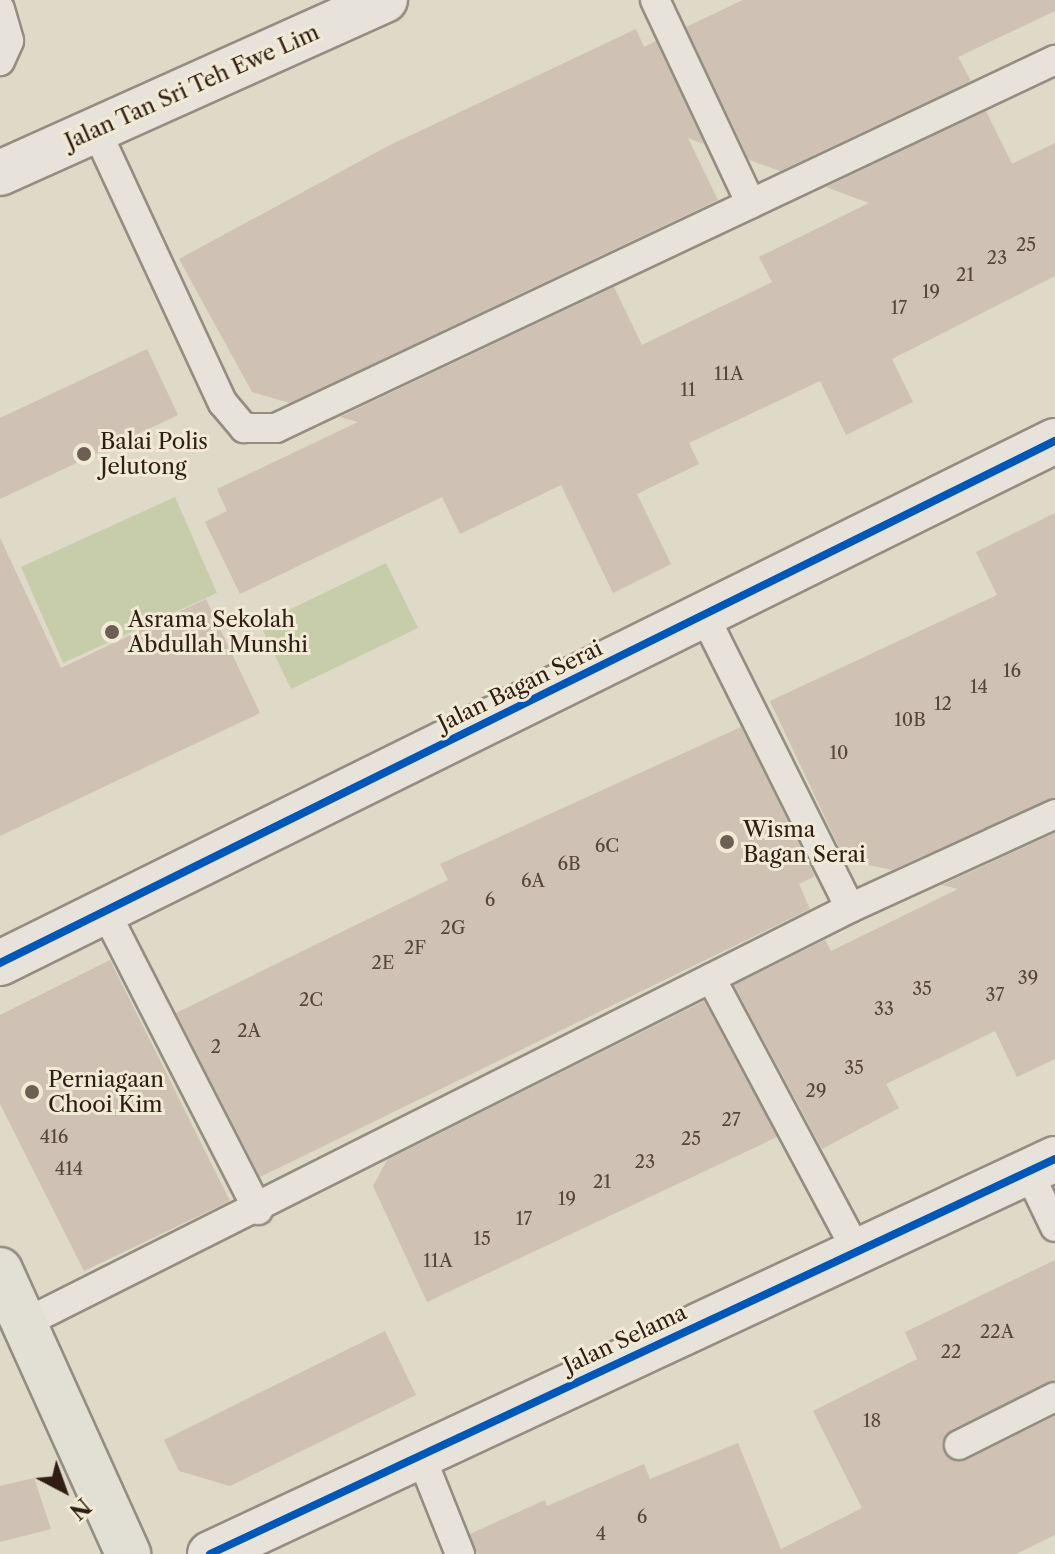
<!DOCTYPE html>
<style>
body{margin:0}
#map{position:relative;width:1055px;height:1554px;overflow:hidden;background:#dfd9c7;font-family:"Libre Caslon Text",serif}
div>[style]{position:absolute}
.green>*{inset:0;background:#c7ccaa}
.building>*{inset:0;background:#cfc1b4}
.roads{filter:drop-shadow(2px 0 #938d82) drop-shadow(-2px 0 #938d82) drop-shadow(0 2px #938d82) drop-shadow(0 -2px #938d82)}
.service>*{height:28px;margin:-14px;padding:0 14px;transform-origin:14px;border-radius:14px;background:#e7e3da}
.minor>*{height:44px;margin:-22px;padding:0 22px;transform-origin:22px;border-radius:22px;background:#e7e3da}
.secondary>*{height:44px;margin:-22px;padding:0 22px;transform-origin:22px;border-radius:22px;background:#e7e3da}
.primary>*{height:44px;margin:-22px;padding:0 22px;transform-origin:22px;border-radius:22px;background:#e2dfd4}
.cycleway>*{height:8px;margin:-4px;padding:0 4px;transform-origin:4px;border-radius:4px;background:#0057b8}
.dots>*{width:22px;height:22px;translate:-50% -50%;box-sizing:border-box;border:4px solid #f1ead4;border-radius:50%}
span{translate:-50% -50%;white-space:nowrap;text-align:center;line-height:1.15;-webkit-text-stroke:6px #f1ead4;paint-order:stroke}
.number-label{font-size:18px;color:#58463e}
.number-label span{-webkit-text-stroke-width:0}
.street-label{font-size:22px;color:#301d16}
.poi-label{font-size:22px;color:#301d16}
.left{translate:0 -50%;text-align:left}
.north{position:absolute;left:24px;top:1450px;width:80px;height:80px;-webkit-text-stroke:6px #f1ead4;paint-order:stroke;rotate:139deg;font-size:22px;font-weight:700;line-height:32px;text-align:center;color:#301d16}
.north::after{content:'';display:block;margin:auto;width:28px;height:36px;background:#301d16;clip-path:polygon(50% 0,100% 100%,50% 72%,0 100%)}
</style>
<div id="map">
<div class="green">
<i style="clip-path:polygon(175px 497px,217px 593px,63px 663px,21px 567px)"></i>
<i style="clip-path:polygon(386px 563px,418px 628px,291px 689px,260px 624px)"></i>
</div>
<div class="building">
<i style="clip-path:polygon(743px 0,1055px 0,1055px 11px,958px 57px,971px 81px,780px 171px,749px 160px,686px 27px)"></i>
<i style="clip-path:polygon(636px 29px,644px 47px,656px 41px,704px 144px,688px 138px,718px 200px,290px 403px,252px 392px,179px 259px,388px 146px)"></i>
<i style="clip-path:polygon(986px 111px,1012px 164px,1055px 143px,1055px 276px,892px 359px,913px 402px,846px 435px,820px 381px,689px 443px,699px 464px,637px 494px,671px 564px,613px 593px,561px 485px,460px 534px,442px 497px,240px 594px,205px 522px,227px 511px,217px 489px,358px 422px,340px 417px,614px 287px,642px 345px,772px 282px,759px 257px,869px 203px,826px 187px)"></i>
<i style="clip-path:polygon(147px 349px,178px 415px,0 499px,0 418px)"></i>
<i style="clip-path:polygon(1055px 513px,1055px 797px,892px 870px,845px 860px,770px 701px,997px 595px,976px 552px)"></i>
<i style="clip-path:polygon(0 538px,61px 668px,206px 599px,260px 713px,0 836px)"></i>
<i style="clip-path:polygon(741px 727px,815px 876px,799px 884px,810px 909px,260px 1177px,176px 1013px,448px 880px,440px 864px)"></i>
<i style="clip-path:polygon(1055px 833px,1055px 1059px,1017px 1077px,995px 1031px,886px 1084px,899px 1108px,822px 1149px,734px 985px,825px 940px,831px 951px,958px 889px,942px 885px)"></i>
<i style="clip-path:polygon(110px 960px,230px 1201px,84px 1271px,0 1104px,0 1015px)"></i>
<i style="clip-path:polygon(704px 1001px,777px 1137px,427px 1302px,373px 1186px,387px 1160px)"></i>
<i style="clip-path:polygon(1055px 1260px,1055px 1380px,951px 1430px,942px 1445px,949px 1459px,966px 1460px,1055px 1416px,1055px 1535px,1016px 1554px,477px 1554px,470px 1534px,545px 1500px,547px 1506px,644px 1464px,650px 1479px,738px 1443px,781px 1549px,862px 1508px,813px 1411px,917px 1359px,905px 1332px)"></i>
<i style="clip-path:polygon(385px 1331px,416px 1395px,230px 1486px,179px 1471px,164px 1440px)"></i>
<i style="clip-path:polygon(34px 1478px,51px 1529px,0 1542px,0 1486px)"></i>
</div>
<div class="roads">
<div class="service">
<i style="left:655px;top:0;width:225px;rotate:64.8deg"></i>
<i style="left:0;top:9px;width:33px;rotate:74deg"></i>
<i style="left:9px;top:41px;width:22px;rotate:114deg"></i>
<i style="left:96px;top:130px;width:301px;rotate:65.1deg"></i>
<i style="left:223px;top:403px;width:33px;rotate:50deg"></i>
<i style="left:244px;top:428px;width:32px"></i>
<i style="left:276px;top:428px;width:862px;rotate:-25.29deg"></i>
<i style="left:704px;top:615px;width:327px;rotate:63.5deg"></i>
<i style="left:105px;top:911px;width:336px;rotate:62.9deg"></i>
<i style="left:711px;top:978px;width:310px;rotate:61.9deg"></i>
<i style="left:1028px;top:1171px;width:62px;rotate:64.3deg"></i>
<i style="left:25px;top:1323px;width:923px;rotate:-26.7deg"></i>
<i style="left:850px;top:908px;width:226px;rotate:-24.6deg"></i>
<i style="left:959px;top:1445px;width:107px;rotate:-26.6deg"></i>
<i style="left:420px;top:1454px;width:108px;rotate:68.2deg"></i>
</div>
<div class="minor">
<i style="left:0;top:963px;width:1177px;rotate:-26.33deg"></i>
<i style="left:210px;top:1554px;width:933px;rotate:-25.05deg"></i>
</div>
<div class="secondary">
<i style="left:0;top:173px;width:422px;rotate:-24.2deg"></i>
</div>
<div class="primary">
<i style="left:0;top:1270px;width:312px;rotate:65.7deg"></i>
</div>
</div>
<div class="cycleway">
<i style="left:0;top:963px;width:1177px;rotate:-26.33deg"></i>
<i style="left:210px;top:1554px;width:933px;rotate:-25.05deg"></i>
</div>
<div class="dots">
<i style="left:84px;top:454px;background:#6d5f54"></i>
<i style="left:112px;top:632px;background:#6d5f54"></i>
<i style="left:727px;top:842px;background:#6d5f54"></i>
<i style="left:32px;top:1092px;background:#6d5f54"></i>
</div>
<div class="number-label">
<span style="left:1026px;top:245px">25</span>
<span style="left:997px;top:258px">23</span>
<span style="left:965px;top:275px">21</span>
<span style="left:931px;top:292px">19</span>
<span style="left:899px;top:308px">17</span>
<span style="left:729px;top:374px">11A</span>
<span style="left:688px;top:390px">11</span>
<span style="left:1012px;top:671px">16</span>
<span style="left:979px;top:687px">14</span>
<span style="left:943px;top:704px">12</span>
<span style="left:910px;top:720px">10B</span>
<span style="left:839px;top:753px">10</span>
<span style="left:607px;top:846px">6C</span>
<span style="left:569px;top:864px">6B</span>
<span style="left:533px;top:881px">6A</span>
<span style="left:490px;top:900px">6</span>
<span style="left:453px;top:928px">2G</span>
<span style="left:415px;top:948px">2F</span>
<span style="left:383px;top:963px">2E</span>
<span style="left:1028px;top:978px">39</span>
<span style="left:922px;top:989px">35</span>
<span style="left:995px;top:995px">37</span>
<span style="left:311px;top:1000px">2C</span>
<span style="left:884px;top:1009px">33</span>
<span style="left:249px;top:1031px">2A</span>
<span style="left:216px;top:1047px">2</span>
<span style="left:854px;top:1068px">35</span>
<span style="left:816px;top:1091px">29</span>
<span style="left:731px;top:1120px">27</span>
<span style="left:54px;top:1137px">416</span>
<span style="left:691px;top:1139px">25</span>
<span style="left:645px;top:1162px">23</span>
<span style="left:69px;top:1169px">414</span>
<span style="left:602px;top:1182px">21</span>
<span style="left:567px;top:1199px">19</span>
<span style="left:524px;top:1219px">17</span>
<span style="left:482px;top:1239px">15</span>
<span style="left:438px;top:1261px">11A</span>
<span style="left:997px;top:1332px">22A</span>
<span style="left:951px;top:1352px">22</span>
<span style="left:872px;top:1421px">18</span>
<span style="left:642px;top:1517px">6</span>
<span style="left:601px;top:1534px">4</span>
</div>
<div class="street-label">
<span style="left:192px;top:87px;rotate:-24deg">Jalan Tan Sri Teh Ewe Lim</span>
<span style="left:520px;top:686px;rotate:-26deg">Jalan Bagan Serai</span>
<span style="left:625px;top:1339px;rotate:-25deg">Jalan Selama</span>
</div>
<div class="poi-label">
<span class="left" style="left:100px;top:454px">Balai Polis<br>Jelutong</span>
<span class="left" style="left:128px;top:632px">Asrama Sekolah<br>Abdullah Munshi</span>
<span class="left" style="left:743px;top:842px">Wisma<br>Bagan Serai</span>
<span class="left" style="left:48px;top:1092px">Perniagaan<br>Chooi Kim</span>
</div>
<div class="north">N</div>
</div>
